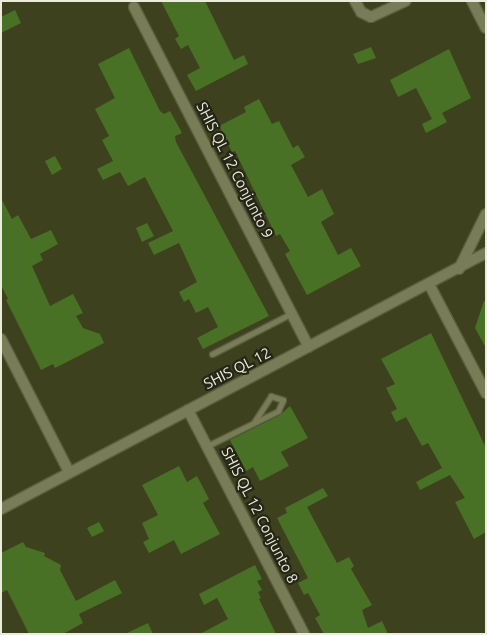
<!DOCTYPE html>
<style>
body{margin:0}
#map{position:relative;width:487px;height:635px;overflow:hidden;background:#3e411e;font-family:Ubuntu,sans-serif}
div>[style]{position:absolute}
.building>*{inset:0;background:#487126}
.roads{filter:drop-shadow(1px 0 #5c5e40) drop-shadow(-1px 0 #5c5e40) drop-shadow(0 1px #5c5e40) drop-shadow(0 -1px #5c5e40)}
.lane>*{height:5px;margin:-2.5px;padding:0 2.5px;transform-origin:2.5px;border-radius:2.5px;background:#787c57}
.street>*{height:10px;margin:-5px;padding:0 5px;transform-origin:5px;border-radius:5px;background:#787c57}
span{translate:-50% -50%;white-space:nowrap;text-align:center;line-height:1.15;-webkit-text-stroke:4.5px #252617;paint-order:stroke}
.street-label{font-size:15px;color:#eaedd9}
.frame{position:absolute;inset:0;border:2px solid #eaedd9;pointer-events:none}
</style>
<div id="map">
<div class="building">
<i style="clip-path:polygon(161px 1px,205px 1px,234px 60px,244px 55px,248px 64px,196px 91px,187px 75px,200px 68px,188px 45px,181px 49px,175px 39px,179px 36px)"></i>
<i style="clip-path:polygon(15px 10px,21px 23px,1px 33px,1px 17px)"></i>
<i style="clip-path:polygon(371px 47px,376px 58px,358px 64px,353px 54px)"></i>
<i style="clip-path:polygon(129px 48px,160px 111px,164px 114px,170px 111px,182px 133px,175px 136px,176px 142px,269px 316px,203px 349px,197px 338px,218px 327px,208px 307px,196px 313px,189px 299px,184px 302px,179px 292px,197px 282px,179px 243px,154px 255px,148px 243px,173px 231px,145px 177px,128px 186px,120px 172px,103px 180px,97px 169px,113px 161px,102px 140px,109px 136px,95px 109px,115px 98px,98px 64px)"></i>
<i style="clip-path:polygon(449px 49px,471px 98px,442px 113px,447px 122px,426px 133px,422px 124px,432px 119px,416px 88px,398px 97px,390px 80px)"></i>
<i style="clip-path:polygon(259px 99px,272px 124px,279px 121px,293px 148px,298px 145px,305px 157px,291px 165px,308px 197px,322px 189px,334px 214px,321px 222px,338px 255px,351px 248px,361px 266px,307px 295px,285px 254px,290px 251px,280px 234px,276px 236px,235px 151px,232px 152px,219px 126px,246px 112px,244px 107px)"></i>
<i style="clip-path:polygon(55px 156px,62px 169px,52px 175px,45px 161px)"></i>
<i style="clip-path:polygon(1px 198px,12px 219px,18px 215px,31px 239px,51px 230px,58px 244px,40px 254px,43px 260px,32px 266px,50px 306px,73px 294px,83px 313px,76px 316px,83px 328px,100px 334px,104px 343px,55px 368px,53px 364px,41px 370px,6px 300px,8px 299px,1px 285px)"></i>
<i style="clip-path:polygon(147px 223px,154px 236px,142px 242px,136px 228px)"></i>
<i style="clip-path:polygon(484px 301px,486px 301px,486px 348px,475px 328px)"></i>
<i style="clip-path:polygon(431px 333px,486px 448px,486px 532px,474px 539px,455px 502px,465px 498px,450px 475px,420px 490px,416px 482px,442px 468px,428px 443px,422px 446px,406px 417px,396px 422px,391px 412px,397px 409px,386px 388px,395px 384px,381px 359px)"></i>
<i style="clip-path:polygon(290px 406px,308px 438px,281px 452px,289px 466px,260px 481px,253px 467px,246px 471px,230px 440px,280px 415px)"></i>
<i style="clip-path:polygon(179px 466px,187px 482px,197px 476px,209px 499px,203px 503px,220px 534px,181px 554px,174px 540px,149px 553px,143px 542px,149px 539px,142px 523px,158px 515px,142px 485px)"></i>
<i style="clip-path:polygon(323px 488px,328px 496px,307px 507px,337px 563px,349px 557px,354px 566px,351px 569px,372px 605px,362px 610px,368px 628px,382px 621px,388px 634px,324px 634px,315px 618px,320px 615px,308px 593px,304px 595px,298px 583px,308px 578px,277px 518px,287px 513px,285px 508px)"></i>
<i style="clip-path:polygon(99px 522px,104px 531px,92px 537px,87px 528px)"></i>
<i style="clip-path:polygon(23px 542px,26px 547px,45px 553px,44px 556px,61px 565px,60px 570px,76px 601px,115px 580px,122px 593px,79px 614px,83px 623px,63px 634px,29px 634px,7px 590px,1px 593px,1px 553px)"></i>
<i style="clip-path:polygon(255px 565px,262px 579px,257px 581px,262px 590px,258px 592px,261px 598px,259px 599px,276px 634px,200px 634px,228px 619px,217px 598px,204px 605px,199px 594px)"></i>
<i style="clip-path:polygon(148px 623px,153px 634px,125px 634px)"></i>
</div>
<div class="roads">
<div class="lane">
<i style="left:212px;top:354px;width:90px;rotate:-27.1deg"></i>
<i style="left:207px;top:446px;width:79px;rotate:-26.2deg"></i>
<i style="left:278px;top:411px;width:12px;rotate:-66deg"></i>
<i style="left:283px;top:400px;width:13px;rotate:-162deg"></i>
<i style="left:271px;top:396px;width:31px;rotate:123deg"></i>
</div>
<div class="street">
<i style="left:355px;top:1px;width:13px;rotate:61deg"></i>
<i style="left:361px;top:12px;width:11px;rotate:27deg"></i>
<i style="left:371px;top:17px;width:38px;rotate:-25deg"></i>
<i style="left:472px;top:1px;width:30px;rotate:63deg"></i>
<i style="left:134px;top:7px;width:382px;rotate:62.8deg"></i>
<i style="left:459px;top:269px;width:61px;rotate:-63.9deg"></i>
<i style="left:430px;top:286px;width:121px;rotate:62.4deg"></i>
<i style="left:1px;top:339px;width:149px;rotate:62.9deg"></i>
<i style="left:188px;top:410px;width:252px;rotate:62.6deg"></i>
<i style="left:1px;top:509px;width:548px;rotate:-27.83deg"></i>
</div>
</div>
<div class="street-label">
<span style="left:235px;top:170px;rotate:63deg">SHIS QL 12 Conjunto 9</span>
<span style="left:237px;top:368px;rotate:-27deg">SHIS QL 12</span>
<span style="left:260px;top:515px;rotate:63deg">SHIS QL 12 Conjunto 8</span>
</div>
<div class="frame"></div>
</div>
